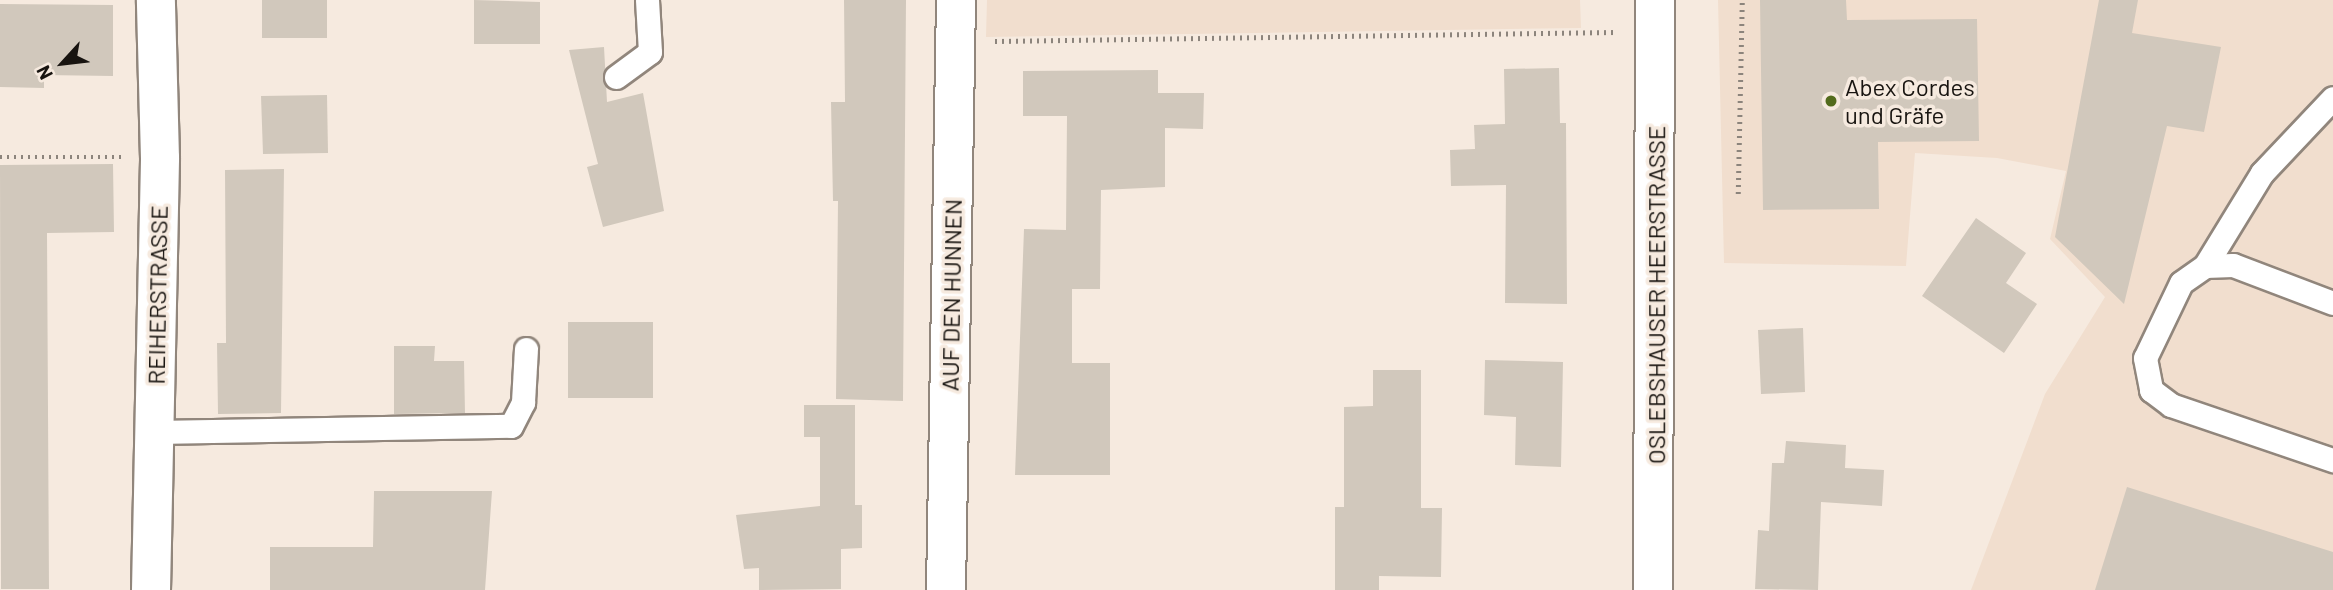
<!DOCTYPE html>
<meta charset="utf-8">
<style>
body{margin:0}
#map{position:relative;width:2333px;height:590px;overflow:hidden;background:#f6eadf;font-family:Barlow,sans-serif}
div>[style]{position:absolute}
.built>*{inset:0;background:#f1dece}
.building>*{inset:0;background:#d1c8bc}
.path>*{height:4.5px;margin-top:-2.25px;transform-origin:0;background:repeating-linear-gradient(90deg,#8c847c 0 2px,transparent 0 7px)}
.roads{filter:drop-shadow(2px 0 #91867c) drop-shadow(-2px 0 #91867c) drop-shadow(0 2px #91867c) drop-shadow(0 -2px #91867c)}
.service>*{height:23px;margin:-11.5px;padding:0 11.5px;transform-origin:11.5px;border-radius:11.5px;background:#fff}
.minor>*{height:38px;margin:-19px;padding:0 19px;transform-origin:19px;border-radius:19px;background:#fff}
.secondary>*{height:38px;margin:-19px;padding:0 19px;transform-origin:19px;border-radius:19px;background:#fff}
.dots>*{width:19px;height:19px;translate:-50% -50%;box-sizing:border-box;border:4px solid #f6eadf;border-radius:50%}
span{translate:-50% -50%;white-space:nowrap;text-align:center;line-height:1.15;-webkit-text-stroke:7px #f6eadf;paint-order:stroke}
.poi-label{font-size:24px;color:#181410}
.left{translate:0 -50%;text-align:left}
.street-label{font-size:24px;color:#181410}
.north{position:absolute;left:28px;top:28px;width:70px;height:70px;-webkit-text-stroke:5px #f6eadf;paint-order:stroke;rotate:243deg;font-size:19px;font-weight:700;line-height:28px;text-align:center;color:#181410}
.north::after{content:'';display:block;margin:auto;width:24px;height:32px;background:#181410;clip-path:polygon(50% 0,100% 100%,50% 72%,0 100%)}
</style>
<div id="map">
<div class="built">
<i style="clip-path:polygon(987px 0,1580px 0,1581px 28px,986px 37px)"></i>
<i style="clip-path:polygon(1718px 0,2333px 0,2333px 590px,1971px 590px,2045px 394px,2105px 297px,2050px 239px,2066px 171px,1997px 158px,1915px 153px,1906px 266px,1724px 263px)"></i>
</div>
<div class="building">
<i style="clip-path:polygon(262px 0,327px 0,327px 38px,262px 38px)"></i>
<i style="clip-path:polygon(474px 0,540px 2px,540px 44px,474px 44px)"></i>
<i style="clip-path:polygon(844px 0,906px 0,903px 401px,836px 399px,838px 201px,833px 201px,831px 102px,845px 102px)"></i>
<i style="clip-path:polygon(1760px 0,1846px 0,1847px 20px,1977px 19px,1979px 141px,1878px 142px,1879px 209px,1763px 210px)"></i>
<i style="clip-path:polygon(2099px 0,2138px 0,2132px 33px,2221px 47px,2204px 132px,2167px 126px,2124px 304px,2055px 237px)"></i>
<i style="clip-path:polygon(0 4px,113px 5px,113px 76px,44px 75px,44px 88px,0 87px)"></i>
<i style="clip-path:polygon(604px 47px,607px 102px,643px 93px,664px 211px,603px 227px,587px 167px,598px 164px,569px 50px)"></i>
<i style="clip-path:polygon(1559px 68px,1560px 123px,1566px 123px,1567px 304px,1505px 303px,1506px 185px,1451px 186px,1450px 150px,1475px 149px,1474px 125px,1505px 124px,1504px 69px)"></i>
<i style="clip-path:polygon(1158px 70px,1158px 93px,1204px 93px,1203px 129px,1165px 128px,1165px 187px,1101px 190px,1100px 289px,1072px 289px,1072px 363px,1110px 363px,1110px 475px,1015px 475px,1024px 229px,1066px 230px,1067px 116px,1023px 116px,1023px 71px)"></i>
<i style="clip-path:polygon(327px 95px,328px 153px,263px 154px,261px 96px)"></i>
<i style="clip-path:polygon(113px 164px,114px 232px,47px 233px,49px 589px,1px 589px,0 165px)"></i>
<i style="clip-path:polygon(284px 169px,281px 413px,218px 414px,217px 343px,226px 343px,225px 170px)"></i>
<i style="clip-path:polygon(1976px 218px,2026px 253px,2006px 283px,2037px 304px,2004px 353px,1922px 296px)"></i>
<i style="clip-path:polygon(568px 322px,653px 322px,653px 398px,568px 398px)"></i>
<i style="clip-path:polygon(1803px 328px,1805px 392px,1761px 394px,1758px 330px)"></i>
<i style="clip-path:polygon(394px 346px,435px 346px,434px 361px,464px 361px,465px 413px,394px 414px)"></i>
<i style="clip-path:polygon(1485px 360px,1563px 362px,1561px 467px,1515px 465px,1516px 417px,1484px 415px)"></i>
<i style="clip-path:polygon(1373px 370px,1421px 370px,1421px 508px,1442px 508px,1441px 577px,1379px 576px,1379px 590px,1335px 590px,1335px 507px,1344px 507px,1344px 407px,1373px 406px)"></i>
<i style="clip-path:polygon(804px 405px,855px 405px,855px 505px,862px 505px,862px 548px,841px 549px,841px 589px,759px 590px,759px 568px,744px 569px,736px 515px,820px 506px,820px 437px,804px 437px)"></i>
<i style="clip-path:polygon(1786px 441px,1846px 445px,1845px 468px,1884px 470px,1882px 506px,1821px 502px,1818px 590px,1755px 589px,1758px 530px,1769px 531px,1772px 463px,1784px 463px)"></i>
<i style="clip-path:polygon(2127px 487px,2333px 552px,2333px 590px,2095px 590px)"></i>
<i style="clip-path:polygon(374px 491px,492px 491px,485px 590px,270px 590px,270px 547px,373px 547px)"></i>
</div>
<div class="path">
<i style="left:995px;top:41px;width:621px;rotate:-0.83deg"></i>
<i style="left:0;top:157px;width:121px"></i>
<i style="left:1738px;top:194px;width:194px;rotate:-88.8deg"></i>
</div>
<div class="roads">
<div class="service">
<i style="left:616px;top:77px;width:42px;rotate:-36.3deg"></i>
<i style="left:650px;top:52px;width:52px;rotate:-93.3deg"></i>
<i style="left:2205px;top:266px;width:109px;rotate:-58.5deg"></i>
<i style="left:2262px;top:173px;width:103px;rotate:-46.6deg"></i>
<i style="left:2333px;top:303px;width:107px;rotate:-159.2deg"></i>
<i style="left:2233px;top:265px;width:28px;rotate:178deg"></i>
<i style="left:2205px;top:266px;width:29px;rotate:145deg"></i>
<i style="left:2181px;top:283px;width:83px;rotate:115.6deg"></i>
<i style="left:2145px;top:358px;width:33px;rotate:79deg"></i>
<i style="left:2151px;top:390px;width:25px;rotate:37deg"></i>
<i style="left:2171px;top:405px;width:171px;rotate:18.8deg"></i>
<i style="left:155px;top:432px;width:356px;rotate:-1deg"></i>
<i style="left:511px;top:426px;width:27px;rotate:-63deg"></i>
<i style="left:523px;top:402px;width:53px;rotate:-86.8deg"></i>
</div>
<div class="minor">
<i style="left:151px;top:590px;width:432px;rotate:-88.8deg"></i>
<i style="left:160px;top:158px;width:158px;rotate:-91.5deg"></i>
<i style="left:946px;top:590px;width:590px;rotate:-89.03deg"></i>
</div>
<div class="secondary">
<i style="left:1653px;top:590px;width:590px;rotate:-89.81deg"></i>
</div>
</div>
<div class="dots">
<i style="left:1831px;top:101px;background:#536b1c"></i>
</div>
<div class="poi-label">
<span class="left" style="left:1845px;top:101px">Abex Cordes<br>und Gräfe</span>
</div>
<div class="street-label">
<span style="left:157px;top:295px;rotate:-89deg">REIHERSTRASSE</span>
<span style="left:951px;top:295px;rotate:-89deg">AUF DEN HUNNEN</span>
<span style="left:1656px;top:295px;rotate:-90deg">OSLEBSHAUSER HEERSTRASSE</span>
</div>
<div class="north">N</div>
</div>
